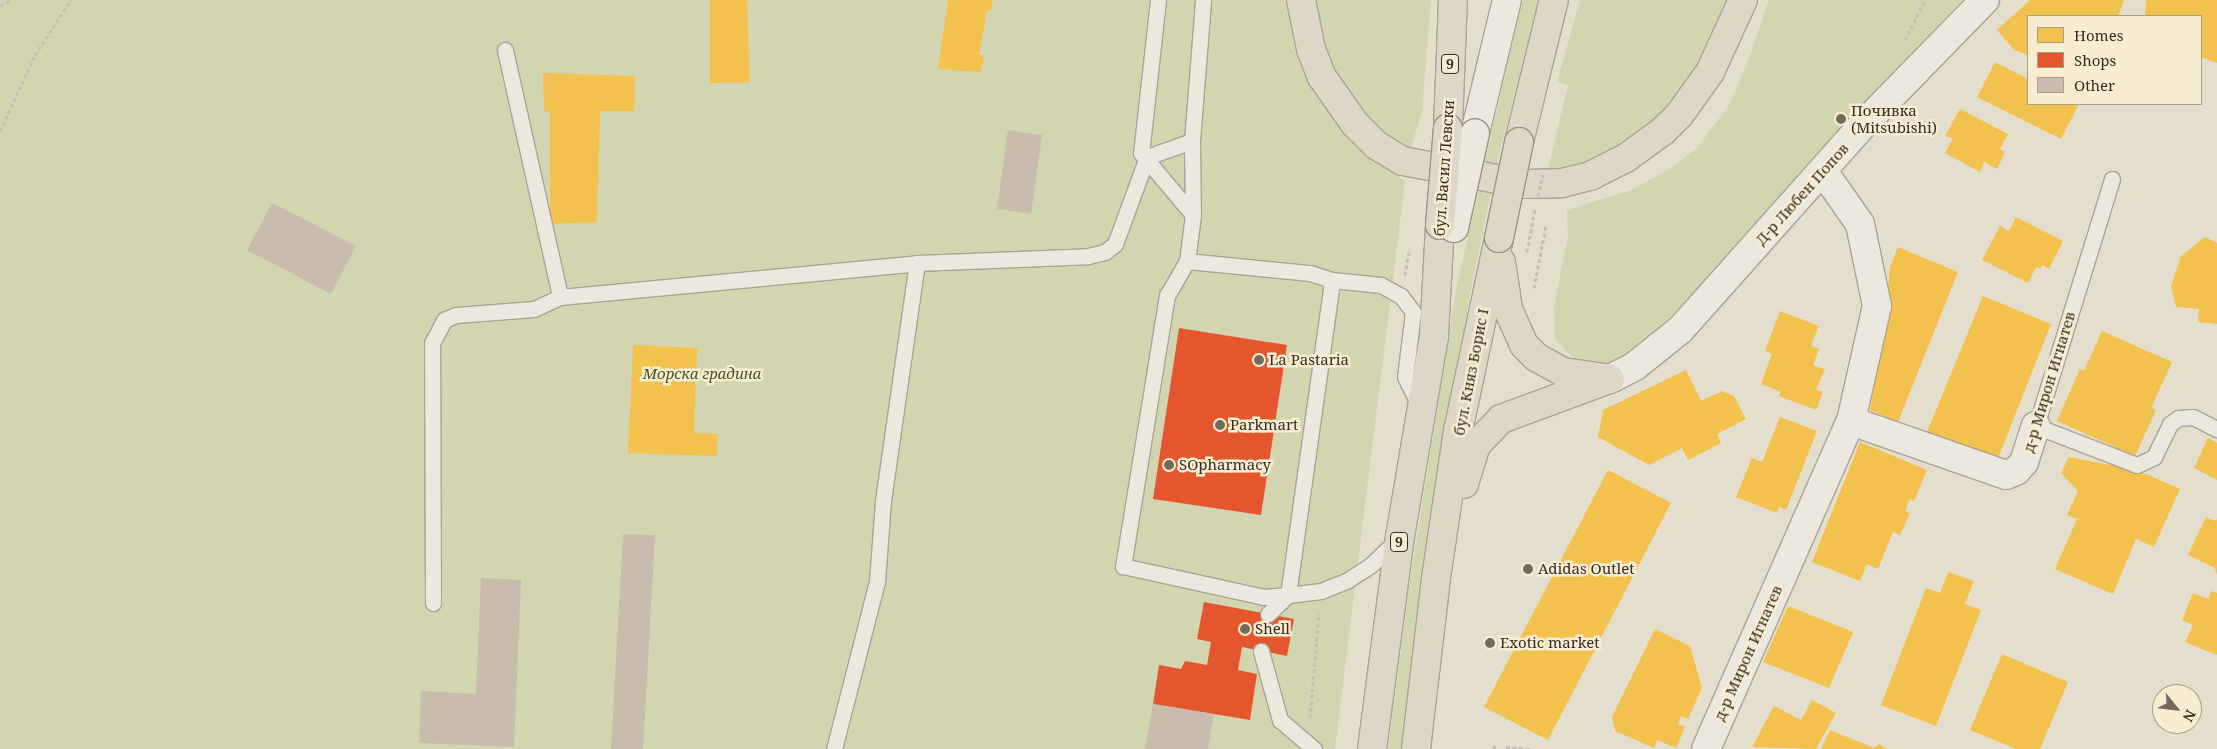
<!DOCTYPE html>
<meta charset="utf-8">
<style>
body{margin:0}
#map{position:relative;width:2217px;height:749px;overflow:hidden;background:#e4decd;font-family:"Noto Serif",serif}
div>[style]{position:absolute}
.green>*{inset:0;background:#d2d5af}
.homes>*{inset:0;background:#f2c14e}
.shops>*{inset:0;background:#e4572e}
.building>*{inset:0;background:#c8bcae}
.path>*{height:3px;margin-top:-1.5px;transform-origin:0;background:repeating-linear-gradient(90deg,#c5bfb5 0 4px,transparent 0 6.5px)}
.roads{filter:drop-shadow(1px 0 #a9a396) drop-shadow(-1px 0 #a9a396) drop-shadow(0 1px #a9a396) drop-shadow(0 -1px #a9a396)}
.service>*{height:15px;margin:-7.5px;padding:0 7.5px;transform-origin:7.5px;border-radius:7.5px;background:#ece8de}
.minor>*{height:28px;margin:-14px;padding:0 14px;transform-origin:14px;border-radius:14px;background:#ece8de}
.secondary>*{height:28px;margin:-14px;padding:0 14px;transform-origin:14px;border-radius:14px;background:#ece8de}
.trunk>*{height:28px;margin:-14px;padding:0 14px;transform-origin:14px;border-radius:14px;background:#ded6c6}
.path-bridge>*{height:3px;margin-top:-1.5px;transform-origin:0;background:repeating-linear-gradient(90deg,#c5bfb5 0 4px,transparent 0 6.5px)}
.bridges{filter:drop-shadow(1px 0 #999286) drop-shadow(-1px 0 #999286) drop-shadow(0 1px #999286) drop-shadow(0 -1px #999286)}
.secondary-bridge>*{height:28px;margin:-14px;padding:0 14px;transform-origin:14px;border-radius:14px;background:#ece8de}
.trunk-bridge>*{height:28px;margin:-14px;padding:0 14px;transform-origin:14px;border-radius:14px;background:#ded6c6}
.dots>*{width:14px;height:14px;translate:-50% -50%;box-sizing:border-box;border:2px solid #f6edd2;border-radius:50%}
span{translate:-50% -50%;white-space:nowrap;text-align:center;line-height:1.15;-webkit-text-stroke:5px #f6edd2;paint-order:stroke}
.shield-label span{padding:1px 4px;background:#f6edd2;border:1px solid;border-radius:4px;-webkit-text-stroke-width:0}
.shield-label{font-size:14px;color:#382c1e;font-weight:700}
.poi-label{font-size:15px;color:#382c1e}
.left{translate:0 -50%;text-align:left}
.street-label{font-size:15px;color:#382c1e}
.park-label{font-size:15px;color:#475524;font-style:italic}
.legend{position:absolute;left:2027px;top:15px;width:175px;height:90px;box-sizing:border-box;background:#f6edd2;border:1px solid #aaa08a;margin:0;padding:6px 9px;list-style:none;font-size:15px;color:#382c1e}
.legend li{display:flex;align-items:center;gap:10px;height:25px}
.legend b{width:25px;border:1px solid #aaa08a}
.north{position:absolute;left:2152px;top:684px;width:50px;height:50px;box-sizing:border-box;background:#f6edd2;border:1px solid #aaa08a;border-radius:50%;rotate:119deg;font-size:14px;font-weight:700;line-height:20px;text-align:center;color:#382c1e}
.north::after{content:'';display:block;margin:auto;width:18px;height:22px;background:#746a5b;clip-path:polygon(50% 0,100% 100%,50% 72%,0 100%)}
</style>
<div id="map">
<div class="green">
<i style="clip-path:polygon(0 0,1287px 0,1297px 52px,1309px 83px,1370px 156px,1405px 181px,1335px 749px,0 749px)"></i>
<i style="clip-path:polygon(1317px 0,1431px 0,1422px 112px,1410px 151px,1368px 120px,1335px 77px,1323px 44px)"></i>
<i style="clip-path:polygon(1522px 0,1539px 0,1498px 159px,1471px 288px,1420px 590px,1402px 749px,1388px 749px,1409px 588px,1457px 285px)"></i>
<i style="clip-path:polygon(1580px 0,1735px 0,1693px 85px,1634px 146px,1582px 164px,1548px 170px,1568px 85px,1557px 82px)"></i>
<i style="clip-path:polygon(1769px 0,1962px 0,1651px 339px,1627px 360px,1593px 364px,1575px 360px,1555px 339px,1554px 307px,1568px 236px,1567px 210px,1631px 190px,1673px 167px,1698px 147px,1729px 105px,1747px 64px)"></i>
</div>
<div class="homes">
<i style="clip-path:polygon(710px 0,747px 0,750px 82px,710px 83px)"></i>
<i style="clip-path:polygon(948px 0,993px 0,991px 10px,987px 10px,979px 55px,984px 55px,981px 72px,938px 69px)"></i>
<i style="clip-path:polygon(2030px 0,2124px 0,2118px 16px,2028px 16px,2028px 55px,2014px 50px,1997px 30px)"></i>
<i style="clip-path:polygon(2146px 0,2217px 0,2217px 63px,2201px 57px,2201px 16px,2145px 16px)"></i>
<i style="clip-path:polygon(1995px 62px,2028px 79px,2028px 104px,2079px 104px,2061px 139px,1977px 97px)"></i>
<i style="clip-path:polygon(543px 73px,635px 76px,634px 111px,600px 111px,597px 222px,550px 224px,550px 112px,544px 111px)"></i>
<i style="clip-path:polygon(1960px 109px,2008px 134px,2000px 149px,2005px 152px,1997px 169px,1984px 162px,1980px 172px,1945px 153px,1953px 138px,1945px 136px)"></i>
<i style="clip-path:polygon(2016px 217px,2063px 241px,2049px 269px,2042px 265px,2040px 269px,2036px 267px,2028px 283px,1982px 260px,2000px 226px,2009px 231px)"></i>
<i style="clip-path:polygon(2205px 237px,2217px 243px,2217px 324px,2198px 322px,2199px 309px,2176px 307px,2171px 286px,2181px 256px)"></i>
<i style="clip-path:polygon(1898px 247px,1958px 272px,1898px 422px,1870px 410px,1884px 332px,1890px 267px)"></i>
<i style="clip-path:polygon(1983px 296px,2051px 324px,1995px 466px,1925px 437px)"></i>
<i style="clip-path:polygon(1780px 311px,1819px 326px,1811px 345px,1819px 349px,1813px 365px,1825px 369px,1816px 390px,1823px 392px,1816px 410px,1779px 396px,1781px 392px,1761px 384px,1772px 354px,1765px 351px)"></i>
<i style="clip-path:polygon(2102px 331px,2172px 362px,2151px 408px,2156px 410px,2135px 456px,2057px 421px,2080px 369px,2084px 371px)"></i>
<i style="clip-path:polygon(633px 345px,697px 348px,694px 433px,718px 434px,717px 456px,628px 453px)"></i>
<i style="clip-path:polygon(1686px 370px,1701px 401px,1722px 391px,1734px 396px,1746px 419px,1717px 434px,1721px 443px,1688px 460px,1682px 448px,1649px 465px,1598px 437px,1603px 410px)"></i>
<i style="clip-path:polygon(1780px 417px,1817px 431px,1786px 510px,1779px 507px,1777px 513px,1736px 497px,1752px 458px,1762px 462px)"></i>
<i style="clip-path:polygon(2208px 438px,2217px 443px,2217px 480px,2194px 468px)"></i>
<i style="clip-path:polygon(1860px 442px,1927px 470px,1914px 501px,1910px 499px,1905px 511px,1910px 513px,1900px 535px,1893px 532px,1878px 569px,1867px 564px,1860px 581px,1812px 562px)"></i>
<i style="clip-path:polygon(2069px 457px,2137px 470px,2180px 489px,2154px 547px,2136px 539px,2113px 594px,2055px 569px,2077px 519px,2067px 515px,2078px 491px,2061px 473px)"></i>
<i style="clip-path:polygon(1608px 470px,1671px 503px,1548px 740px,1484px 707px)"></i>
<i style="clip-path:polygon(2206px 517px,2216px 521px,2217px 518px,2217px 575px,2215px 568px,2188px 555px)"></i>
<i style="clip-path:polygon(1948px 572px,1974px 581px,1965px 604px,1981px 610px,1936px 726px,1881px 705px,1926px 588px,1940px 593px)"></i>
<i style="clip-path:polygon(2211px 591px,2217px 593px,2217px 655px,2185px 642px,2193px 625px,2182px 620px,2193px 593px,2208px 599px)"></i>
<i style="clip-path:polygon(1788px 606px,1853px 632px,1829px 688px,1763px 662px)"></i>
<i style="clip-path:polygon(1655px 629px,1690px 646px,1702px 688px,1688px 719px,1681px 716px,1678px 724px,1685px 727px,1676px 748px,1657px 740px,1654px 748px,1615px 731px,1612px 717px)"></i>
<i style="clip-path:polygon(2002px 654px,2068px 682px,2040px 749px,2016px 749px,1970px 730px)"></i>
<i style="clip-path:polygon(1812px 700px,1836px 713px,1816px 749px,1752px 747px,1774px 706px,1801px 720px)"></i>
<i style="clip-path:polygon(1830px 730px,1874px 748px,1879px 744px,1887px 749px,1821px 749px)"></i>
</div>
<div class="shops">
<i style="clip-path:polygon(1179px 328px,1287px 345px,1261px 515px,1153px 499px)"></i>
<i style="clip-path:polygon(1204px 602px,1294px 619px,1287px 656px,1242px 647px,1238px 670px,1257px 674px,1250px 720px,1153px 704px,1159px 665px,1181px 669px,1185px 661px,1207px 665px,1211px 642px,1197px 639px)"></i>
</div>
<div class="building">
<i style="clip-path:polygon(1008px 130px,1042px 135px,1031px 214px,997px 209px)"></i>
<i style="clip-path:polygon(272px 203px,356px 246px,331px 294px,247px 250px)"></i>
<i style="clip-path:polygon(623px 534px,655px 535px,643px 749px,611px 749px)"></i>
<i style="clip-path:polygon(481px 578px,521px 580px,514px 747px,419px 743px,421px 691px,476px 694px)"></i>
<i style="clip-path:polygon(1153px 704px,1214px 714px,1208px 749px,1145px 749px)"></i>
</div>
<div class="path">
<i style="left:0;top:6px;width:13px;rotate:-27deg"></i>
<i style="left:1905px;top:40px;width:45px;rotate:-63.4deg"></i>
<i style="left:0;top:131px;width:84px;rotate:-65.3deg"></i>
<i style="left:35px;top:55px;width:66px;rotate:-56.8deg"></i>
<i style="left:1527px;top:252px;width:44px;rotate:-79.5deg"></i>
<i style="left:1405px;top:275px;width:23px;rotate:-80deg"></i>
<i style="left:1534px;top:288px;width:64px;rotate:-79.2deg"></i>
<i style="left:1310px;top:718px;width:105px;rotate:-85.1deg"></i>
<i style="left:1506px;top:747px;width:25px;rotate:5deg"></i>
<i style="left:1494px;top:749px;width:4px;rotate:-76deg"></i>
</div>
<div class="roads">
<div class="service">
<i style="left:1158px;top:0;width:154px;rotate:96.3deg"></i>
<i style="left:1141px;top:153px;width:81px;rotate:50deg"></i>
<i style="left:1193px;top:215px;width:46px;rotate:97.4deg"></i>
<i style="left:1187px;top:261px;width:39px;rotate:120deg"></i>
<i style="left:1167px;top:295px;width:275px;rotate:99.2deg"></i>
<i style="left:1123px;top:566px;width:144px;rotate:12.4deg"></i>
<i style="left:1264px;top:597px;width:24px;rotate:-5deg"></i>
<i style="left:1288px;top:595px;width:33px;rotate:-7deg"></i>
<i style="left:1321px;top:591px;width:29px;rotate:-22deg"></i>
<i style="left:1348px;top:580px;width:27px;rotate:-33deg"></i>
<i style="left:1371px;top:565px;width:37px;rotate:-44deg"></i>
<i style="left:505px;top:50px;width:253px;rotate:77.4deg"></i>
<i style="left:2112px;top:179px;width:258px;rotate:107.1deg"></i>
<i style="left:2036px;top:426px;width:108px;rotate:21.1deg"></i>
<i style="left:2137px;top:465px;width:19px;rotate:-25deg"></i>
<i style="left:2154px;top:457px;width:37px;rotate:-64deg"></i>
<i style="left:2170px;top:424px;width:10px;rotate:-37deg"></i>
<i style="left:2178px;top:418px;width:15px;rotate:-4deg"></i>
<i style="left:2193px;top:417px;width:27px;rotate:27deg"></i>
<i style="left:1193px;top:215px;width:74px;rotate:-90.8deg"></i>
<i style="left:1192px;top:141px;width:141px;rotate:-85.5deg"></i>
<i style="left:1187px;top:261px;width:124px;rotate:5.6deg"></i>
<i style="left:1310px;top:273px;width:23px;rotate:18deg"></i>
<i style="left:1332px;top:280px;width:49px;rotate:5.8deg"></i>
<i style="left:1381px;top:285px;width:23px;rotate:29deg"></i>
<i style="left:1401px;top:296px;width:20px;rotate:53deg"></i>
<i style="left:1413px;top:312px;width:65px;rotate:97deg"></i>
<i style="left:1405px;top:377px;width:33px;rotate:63deg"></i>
<i style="left:433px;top:603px;width:260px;rotate:-90.2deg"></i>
<i style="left:432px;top:343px;width:26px;rotate:-62deg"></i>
<i style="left:444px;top:320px;width:13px;rotate:-23deg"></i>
<i style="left:456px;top:315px;width:78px;rotate:-4.4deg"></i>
<i style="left:534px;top:309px;width:29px;rotate:-25deg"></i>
<i style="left:560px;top:297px;width:359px;rotate:-5.4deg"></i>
<i style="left:917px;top:263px;width:171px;rotate:-2.3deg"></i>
<i style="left:1088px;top:256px;width:17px;rotate:-13deg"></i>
<i style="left:1105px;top:252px;width:13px;rotate:-39deg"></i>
<i style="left:1115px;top:244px;width:93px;rotate:-69.8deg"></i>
<i style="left:1147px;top:157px;width:48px;rotate:-19.6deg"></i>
<i style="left:1268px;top:614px;width:28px;rotate:-44deg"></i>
<i style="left:1288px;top:595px;width:318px;rotate:-82deg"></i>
<i style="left:1261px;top:651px;width:72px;rotate:74.6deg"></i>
<i style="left:1280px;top:720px;width:45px;rotate:40.5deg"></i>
<i style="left:834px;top:749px;width:172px;rotate:-75.6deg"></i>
<i style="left:877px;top:582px;width:81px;rotate:-85.8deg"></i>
<i style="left:883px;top:501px;width:240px;rotate:-81.9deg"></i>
</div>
<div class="minor">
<i style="left:1610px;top:379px;width:28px;rotate:-27deg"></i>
<i style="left:1635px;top:366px;width:58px;rotate:-38.7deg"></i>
<i style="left:1680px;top:330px;width:266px;rotate:-48.3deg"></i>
<i style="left:1857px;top:131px;width:183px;rotate:-45.7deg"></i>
<i style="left:1851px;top:421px;width:164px;rotate:19.2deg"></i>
<i style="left:2006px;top:475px;width:11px;rotate:-22deg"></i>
<i style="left:2016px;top:471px;width:12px;rotate:-48deg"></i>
<i style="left:2024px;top:462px;width:38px;rotate:-72deg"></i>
<i style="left:1706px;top:749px;width:359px;rotate:-66.2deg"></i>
<i style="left:1851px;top:421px;width:118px;rotate:-77.3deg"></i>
<i style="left:1877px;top:306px;width:84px;rotate:-101.7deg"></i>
<i style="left:1860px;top:224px;width:65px;rotate:-124.9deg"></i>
</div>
<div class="secondary">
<i style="left:1475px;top:133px;width:137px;rotate:-76.5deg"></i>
</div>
<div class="trunk">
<i style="left:1301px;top:0;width:50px;rotate:78.5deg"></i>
<i style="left:1311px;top:49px;width:30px;rotate:69deg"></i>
<i style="left:1322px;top:77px;width:57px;rotate:54.9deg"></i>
<i style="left:1355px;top:124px;width:30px;rotate:45deg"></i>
<i style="left:1376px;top:145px;width:31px;rotate:31deg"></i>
<i style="left:1403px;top:161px;width:122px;rotate:10.9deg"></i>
<i style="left:1523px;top:184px;width:39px;rotate:-1deg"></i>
<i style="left:1562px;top:183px;width:29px;rotate:-14deg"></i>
<i style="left:1590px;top:176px;width:40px;rotate:-26.6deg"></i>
<i style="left:1626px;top:158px;width:46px;rotate:-36.1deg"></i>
<i style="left:1663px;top:131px;width:24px;rotate:-45deg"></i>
<i style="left:1680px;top:114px;width:52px;rotate:-54.5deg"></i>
<i style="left:1710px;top:72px;width:79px;rotate:-65.4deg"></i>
<i style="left:1448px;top:128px;width:128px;rotate:-87.8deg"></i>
<i style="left:1519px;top:142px;width:146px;rotate:-76.2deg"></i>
<i style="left:1501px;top:262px;width:48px;rotate:81.5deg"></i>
<i style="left:1508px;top:309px;width:39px;rotate:66deg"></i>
<i style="left:1524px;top:345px;width:17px;rotate:45deg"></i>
<i style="left:1536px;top:357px;width:31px;rotate:29deg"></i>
<i style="left:1563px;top:372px;width:41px;rotate:8.3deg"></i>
<i style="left:1464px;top:484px;width:41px;rotate:-72.9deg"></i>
<i style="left:1476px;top:445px;width:36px;rotate:-46deg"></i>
<i style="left:1501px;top:419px;width:116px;rotate:-20.2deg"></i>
<i style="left:1372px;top:749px;width:214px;rotate:-82.5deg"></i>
<i style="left:1400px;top:537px;width:204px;rotate:-80.4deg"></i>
<i style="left:1434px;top:336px;width:111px;rotate:-86.9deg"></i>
<i style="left:1416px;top:749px;width:172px;rotate:-83.3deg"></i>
<i style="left:1436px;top:578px;width:149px;rotate:-81.5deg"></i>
<i style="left:1458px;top:431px;width:197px;rotate:-78deg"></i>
</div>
</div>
<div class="path-bridge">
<i style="left:1538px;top:196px;width:22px;rotate:-77deg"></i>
</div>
<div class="bridges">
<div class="secondary-bridge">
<i style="left:1454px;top:228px;width:97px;rotate:-77.5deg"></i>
</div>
<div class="trunk-bridge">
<i style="left:1440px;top:225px;width:97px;rotate:-85.3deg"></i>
<i style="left:1499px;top:238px;width:98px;rotate:-78.2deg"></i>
</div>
</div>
<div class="dots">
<i style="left:1841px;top:119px;background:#746a5b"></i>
<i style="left:1259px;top:360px;background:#746a5b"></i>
<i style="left:1220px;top:425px;background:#746a5b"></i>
<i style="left:1169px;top:465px;background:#746a5b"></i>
<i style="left:1528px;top:569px;background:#746a5b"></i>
<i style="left:1245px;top:629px;background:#746a5b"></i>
<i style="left:1490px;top:643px;background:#746a5b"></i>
</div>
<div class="shield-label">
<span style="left:1450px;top:64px">9</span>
<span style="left:1399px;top:542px">9</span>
</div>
<div class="poi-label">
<span class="left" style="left:1851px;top:119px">Почивка<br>(Mitsubishi)</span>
<span class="left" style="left:1269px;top:360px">La Pastaria</span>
<span class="left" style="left:1230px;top:425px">Parkmart</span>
<span class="left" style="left:1179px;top:465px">SOpharmacy</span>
<span class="left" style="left:1538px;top:569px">Adidas Outlet</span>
<span class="left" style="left:1255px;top:629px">Shell</span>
<span class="left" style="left:1500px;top:643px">Exotic market</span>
</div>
<div class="street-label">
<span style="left:1444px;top:168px;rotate:-86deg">бул. Васил Левски</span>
<span style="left:1802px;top:194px;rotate:-48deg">Д-р Любен Попов</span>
<span style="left:1471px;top:372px;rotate:-79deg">бул. Княз Борис I</span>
<span style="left:2049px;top:382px;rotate:-73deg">д-р Мирон Игнатев</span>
<span style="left:1748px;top:653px;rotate:-66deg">д-р Мирон Игнатев</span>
</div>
<div class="park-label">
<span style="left:702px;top:374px">Морска градина</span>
</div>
<ul class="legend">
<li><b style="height:14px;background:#f2c14e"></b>Homes</li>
<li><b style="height:14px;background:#e4572e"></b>Shops</li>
<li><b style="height:14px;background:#c8bcae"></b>Other</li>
</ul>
<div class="north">N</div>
</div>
